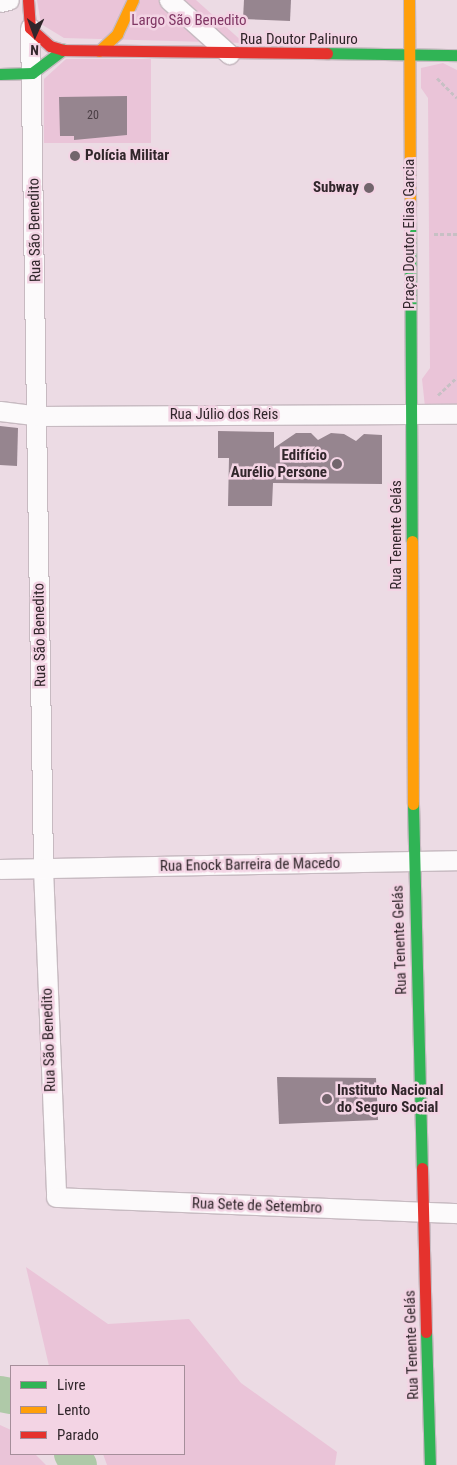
<!DOCTYPE html>
<meta charset="utf-8">
<style>
body{margin:0}
#map{position:relative;width:457px;height:1465px;overflow:hidden;background:#ecdbe4;font-family:"Roboto Condensed",sans-serif}
div>[style]{position:absolute}
.green>*{inset:0;background:#eac4d8}
.river>*{height:36px;margin:-18px;padding:0 18px;transform-origin:18px;border-radius:18px;background:#afc9a8}
.building>*{inset:0;background:#96858f}
.path>*{height:3px;margin-top:-1.5px;transform-origin:0;background:repeating-linear-gradient(90deg,#c7c0c4 0 4px,transparent 0 6.5px)}
.roads{filter:drop-shadow(1px 0 #c7bac1) drop-shadow(-1px 0 #c7bac1) drop-shadow(0 1px #c7bac1) drop-shadow(0 -1px #c7bac1)}
.street>*{height:19px;margin:-9.5px;padding:0 9.5px;transform-origin:9.5px;border-radius:9.5px;background:#fcfafb}
.fast>*{height:11px;margin:-5.5px;padding:0 5.5px;transform-origin:5.5px;border-radius:5.5px;background:#30b455}
.slow>*{height:11px;margin:-5.5px;padding:0 5.5px;transform-origin:5.5px;border-radius:5.5px;background:#ff9f0a}
.jam>*{height:11px;margin:-5.5px;padding:0 5.5px;transform-origin:5.5px;border-radius:5.5px;background:#e5322d}
.dots>*{width:14px;height:14px;translate:-50% -50%;box-sizing:border-box;border:2px solid #f3d4e4;border-radius:50%}
span{translate:-50% -50%;white-space:nowrap;text-align:center;line-height:1.15;-webkit-text-stroke:5px #f3d4e4;paint-order:stroke}
.number-label{font-size:12px;color:#4a3e44}
.number-label span{-webkit-text-stroke-width:0}
.park-label{font-size:15px;color:#813865}
.street-label{font-size:15px;color:#31262b}
.poi-label{font-size:15px;color:#31262b;font-weight:700}
.left{translate:0 -50%;text-align:left}
.right{translate:-100% -50%;text-align:right}
.legend{position:absolute;left:10px;top:1365px;width:175px;height:90px;box-sizing:border-box;background:#f3d4e4;border:1px solid #a58e9a;margin:0;padding:6px 9px;list-style:none;font-size:15px;color:#31262b}
.legend li{display:flex;align-items:center;gap:10px;height:25px}
.legend b{width:25px;border:1px solid #a58e9a}
.north{position:absolute;left:10px;top:10px;width:50px;height:50px;-webkit-text-stroke:4px #f3d4e4;paint-order:stroke;rotate:182deg;font-size:14px;font-weight:700;line-height:20px;text-align:center;color:#31262b}
.north::after{content:'';display:block;margin:auto;width:18px;height:22px;background:#31262b;clip-path:polygon(50% 0,100% 100%,50% 72%,0 100%)}
</style>
<div id="map">
<div class="green">
<i style="clip-path:polygon(37px 0,196px 0,244px 43px,64px 38px,41px 24px)"></i>
<i style="clip-path:polygon(66px 59px,151px 59px,151px 143px,44px 143px,44px 79px)"></i>
<i style="clip-path:polygon(443px 63px,457px 70px,457px 407px,425px 407px,422px 379px,430px 368px,428px 98px,421px 88px,421px 68px)"></i>
<i style="clip-path:polygon(26px 1267px,108px 1324px,189px 1319px,241px 1383px,337px 1452px,335px 1465px,107px 1465px,103px 1454px,184px 1454px,184px 1366px,49px 1366px)"></i>
<i style="clip-path:polygon(0 1425px,11px 1430px,11px 1454px,35px 1454px,46px 1465px,0 1465px)"></i>
</div>
<div class="river">
<i style="left:0;top:1394px;width:11px;rotate:10deg"></i>
<i style="left:72px;top:1454px;width:13px;rotate:58deg"></i>
</div>
<div class="building">
<i style="clip-path:polygon(244px 0,291px 0,290px 21px,243px 19px)"></i>
<i style="clip-path:polygon(127px 96px,127px 135px,74px 140px,74px 136px,60px 136px,59px 97px)"></i>
<i style="clip-path:polygon(0 426px,18px 428px,17px 466px,0 465px)"></i>
<i style="clip-path:polygon(218px 431px,274px 432px,274px 448px,296px 433px,311px 433px,318px 440px,331px 433px,344px 434px,356px 441px,364px 434px,382px 435px,382px 484px,273px 483px,272px 506px,228px 506px,229px 458px,218px 458px)"></i>
<i style="clip-path:polygon(277px 1077px,376px 1078px,378px 1120px,279px 1124px)"></i>
</div>
<div class="path">
<i style="left:437px;top:78px;width:28px;rotate:45deg"></i>
<i style="left:434px;top:234px;width:23px"></i>
<i style="left:438px;top:395px;width:26px;rotate:-43deg"></i>
</div>
<div class="roads">
<div class="street">
<i style="left:169px;top:0;width:81px;rotate:42deg"></i>
<i style="left:0;top:2px;width:9px;rotate:-13deg"></i>
<i style="left:30px;top:28px;width:840px;rotate:89.11deg"></i>
<i style="left:43px;top:868px;width:329px;rotate:87.7deg"></i>
<i style="left:56px;top:1197px;width:401px;rotate:2.3deg"></i>
<i style="left:0;top:411px;width:38px;rotate:7deg"></i>
<i style="left:38px;top:416px;width:419px;rotate:-0.3deg"></i>
<i style="left:0;top:869px;width:457px;rotate:-1.1deg"></i>
</div>
<div class="fast">
<i style="left:327px;top:53px;width:130px;rotate:0.9deg"></i>
<i style="left:0;top:74px;width:32px;rotate:-2deg"></i>
<i style="left:32px;top:73px;width:39px;rotate:-37deg"></i>
<i style="left:410px;top:206px;width:335px;rotate:89.7deg"></i>
<i style="left:413px;top:804px;width:364px;rotate:88.6deg"></i>
<i style="left:426px;top:1332px;width:133px;rotate:88.3deg"></i>
</div>
<div class="slow">
<i style="left:409px;top:0;width:206px;rotate:89.7deg"></i>
<i style="left:99px;top:51px;width:25px;rotate:-43deg"></i>
<i style="left:117px;top:34px;width:38px;rotate:-65deg"></i>
<i style="left:412px;top:541px;width:263px;rotate:89.8deg"></i>
</div>
<div class="jam">
<i style="left:28px;top:0;width:28px;rotate:86deg"></i>
<i style="left:30px;top:28px;width:27px;rotate:42deg"></i>
<i style="left:50px;top:46px;width:14px;rotate:17deg"></i>
<i style="left:63px;top:50px;width:264px;rotate:0.7deg"></i>
<i style="left:422px;top:1168px;width:164px;rotate:88.6deg"></i>
</div>
</div>
<div class="dots">
<i style="left:75px;top:156px;background:#72656c"></i>
<i style="left:369px;top:188px;background:#72656c"></i>
<i style="left:337px;top:464px;background:#72656c"></i>
<i style="left:327px;top:1099px;background:#72656c"></i>
</div>
<div class="number-label">
<span style="left:93px;top:116px">20</span>
</div>
<div class="park-label">
<span style="left:189px;top:21px">Largo São Benedito</span>
</div>
<div class="street-label">
<span style="left:299px;top:40px">Rua Doutor Palinuro</span>
<span style="left:35px;top:230px;rotate:-91deg">Rua São Benedito</span>
<span style="left:410px;top:234px;rotate:-90deg">Praça Doutor Elias Garcia</span>
<span style="left:224px;top:415px">Rua Júlio dos Reis</span>
<span style="left:397px;top:535px;rotate:-90deg">Rua Tenente Gelás</span>
<span style="left:40px;top:635px;rotate:-91deg">Rua São Benedito</span>
<span style="left:250px;top:865px;rotate:-1deg">Rua Enock Barreira de Macedo</span>
<span style="left:400px;top:940px;rotate:-92deg">Rua Tenente Gelás</span>
<span style="left:49px;top:1040px;rotate:-92deg">Rua São Benedito</span>
<span style="left:257px;top:1206px;rotate:2deg">Rua Sete de Setembro</span>
<span style="left:412px;top:1345px;rotate:-92deg">Rua Tenente Gelás</span>
</div>
<div class="poi-label">
<span class="left" style="left:85px;top:156px">Polícia Militar</span>
<span class="right" style="left:359px;top:188px">Subway</span>
<span class="right" style="left:327px;top:464px">Edifício<br>Aurélio Persone</span>
<span class="left" style="left:337px;top:1099px">Instituto Nacional<br>do Seguro Social</span>
</div>
<ul class="legend">
<li><b style="height:6px;background:#30b455"></b>Livre</li>
<li><b style="height:6px;background:#ff9f0a"></b>Lento</li>
<li><b style="height:6px;background:#e5322d"></b>Parado</li>
</ul>
<div class="north">N</div>
</div>
